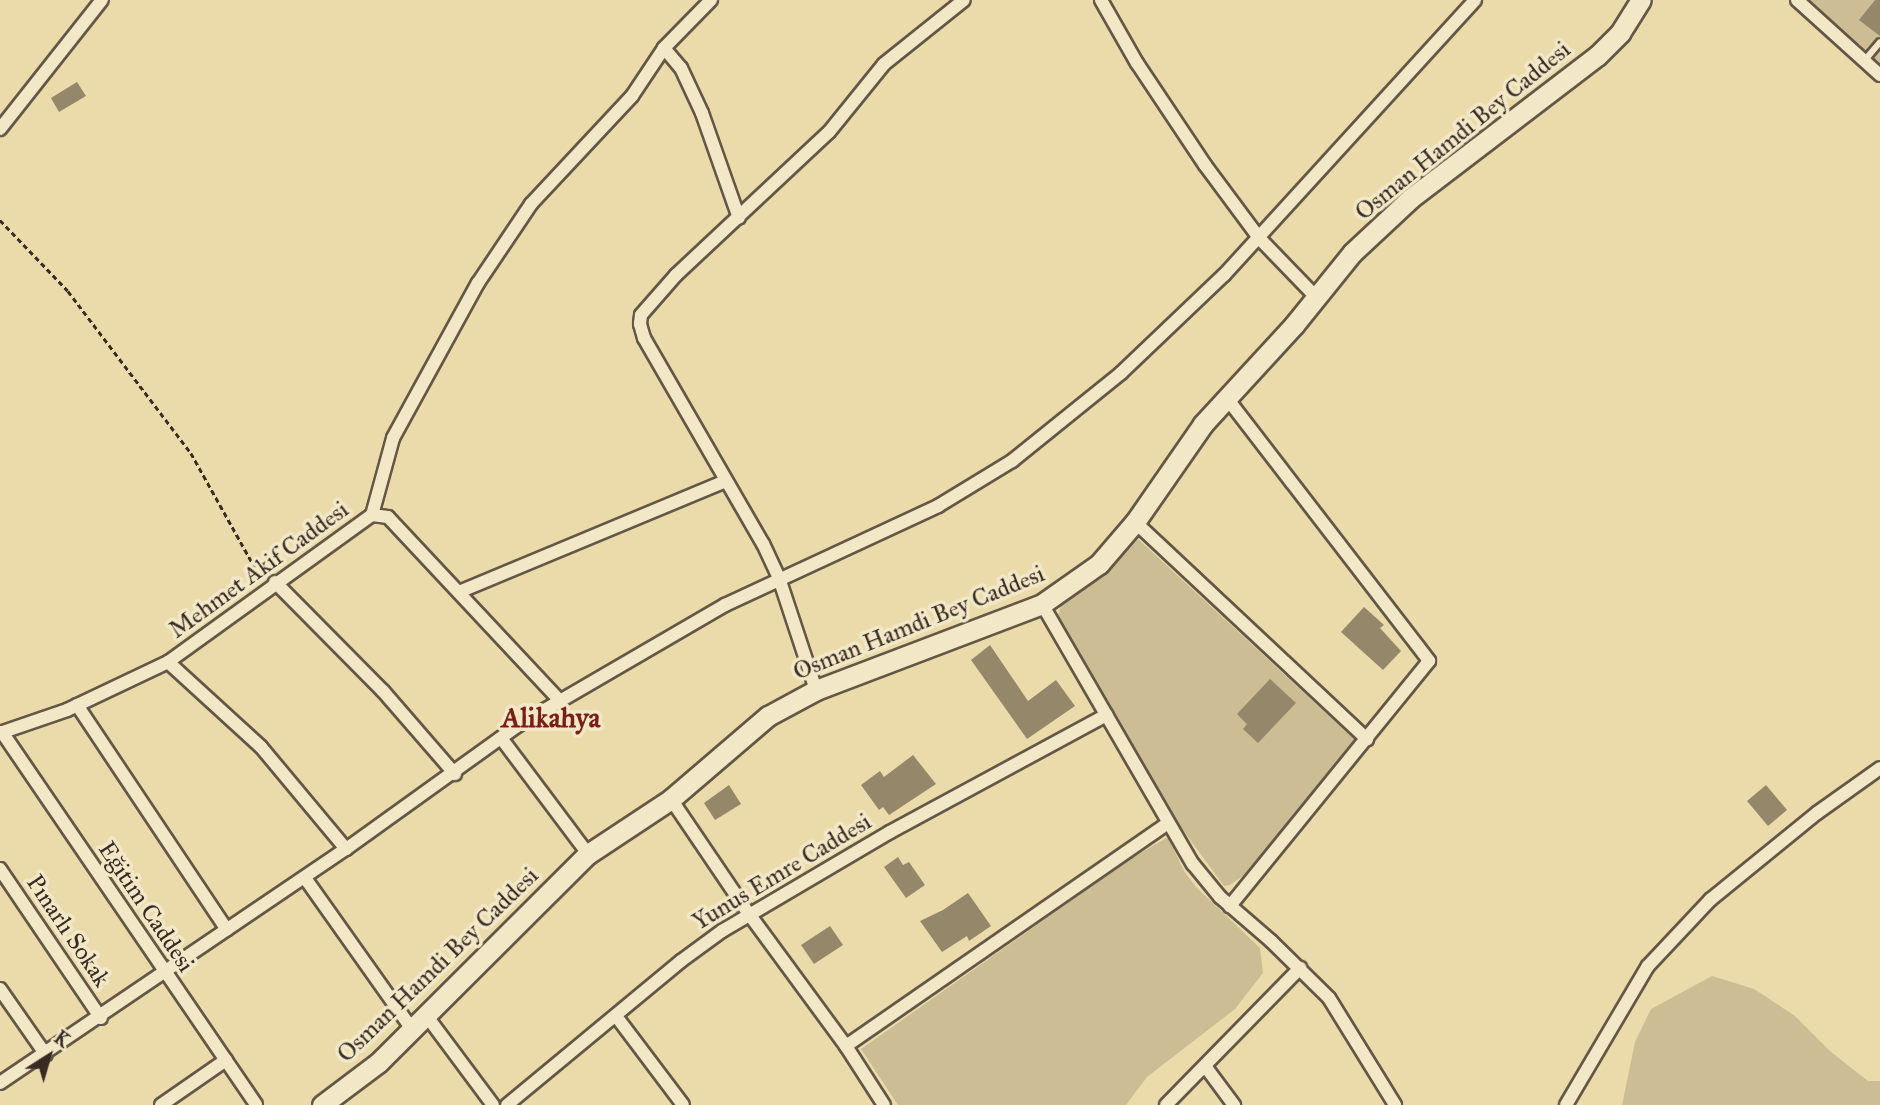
<!DOCTYPE html>
<meta charset="utf-8">
<style>
body{margin:0}
#map{position:relative;width:1880px;height:1105px;overflow:hidden;background:#ebdbab;font-family:"IM FELL Great Primer",serif}
div>[style]{position:absolute}
.green>*{inset:0;background:#ccbd94}
.building>*{inset:0;background:#95876a}
.path>*{height:2.5px;margin-top:-1.25px;transform-origin:0;background:repeating-linear-gradient(90deg,#372b23 0 5px,transparent 0 8.5px)}
.roads{filter:drop-shadow(2px 0 #645745) drop-shadow(-2px 0 #645745) drop-shadow(0 2px #645745) drop-shadow(0 -2px #645745)}
.lane>*{height:6px;margin:-3px;padding:0 3px;transform-origin:3px;border-radius:3px;background:#f2e8c8}
.street>*{height:12px;margin:-6px;padding:0 6px;transform-origin:6px;border-radius:6px;background:#f2e8c8}
.secondary>*{height:19px;margin:-9.5px;padding:0 9.5px;transform-origin:9.5px;border-radius:9.5px;background:#f2e8c8}
span{translate:-50% -50%;white-space:nowrap;text-align:center;line-height:1.15;-webkit-text-stroke:7px #f2e8c8;paint-order:stroke}
.street-label{font-size:24px;color:#372b23}
.quarter-label{font-size:28px;color:#7a1f14;font-weight:700}
.north{position:absolute;left:14px;top:1021px;width:70px;height:70px;-webkit-text-stroke:5px #f2e8c8;paint-order:stroke;rotate:37deg;font-size:19px;font-weight:700;line-height:28px;text-align:center;color:#372b23}
.north::after{content:'';display:block;margin:auto;width:24px;height:32px;background:#372b23;clip-path:polygon(50% 0,100% 100%,50% 72%,0 100%)}
</style>
<div id="map">
<div class="green">
<i style="clip-path:polygon(1807px 0,1880px 0,1880px 64px,1861px 46px)"></i>
<i style="clip-path:polygon(1138px 539px,1355px 740px,1244px 875px,1230px 885px,1224px 886px,1166px 807px,1058px 617px,1061px 605px,1105px 574px)"></i>
<i style="clip-path:polygon(1168px 837px,1184px 871px,1196px 887px,1260px 948px,1263px 973px,1235px 1009px,1147px 1077px,1126px 1105px,898px 1105px,861px 1049px,1132px 858px)"></i>
<i style="clip-path:polygon(1712px 976px,1754px 989px,1795px 1016px,1831px 1052px,1868px 1081px,1880px 1081px,1880px 1105px,1622px 1105px,1635px 1042px,1651px 1009px)"></i>
</div>
<div class="building">
<i style="clip-path:polygon(1875px 0,1880px 0,1880px 36px,1859px 20px)"></i>
<i style="clip-path:polygon(77px 82px,86px 96px,59px 112px,51px 98px)"></i>
<i style="clip-path:polygon(1364px 607px,1384px 625px,1380px 628px,1401px 651px,1383px 670px,1341px 632px)"></i>
<i style="clip-path:polygon(990px 645px,1028px 701px,1056px 680px,1075px 706px,1027px 739px,971px 660px)"></i>
<i style="clip-path:polygon(1270px 679px,1296px 703px,1258px 743px,1243px 729px,1247px 724px,1237px 714px)"></i>
<i style="clip-path:polygon(913px 755px,936px 784px,889px 815px,883px 807px,879px 810px,861px 785px,880px 771px,884px 777px)"></i>
<i style="clip-path:polygon(729px 785px,741px 804px,715px 820px,704px 803px)"></i>
<i style="clip-path:polygon(1766px 785px,1787px 810px,1768px 826px,1747px 801px)"></i>
<i style="clip-path:polygon(898px 857px,903px 865px,909px 862px,925px 885px,906px 898px,884px 867px)"></i>
<i style="clip-path:polygon(968px 893px,991px 926px,969px 941px,967px 936px,942px 952px,920px 921px,943px 910px)"></i>
<i style="clip-path:polygon(830px 926px,843px 945px,814px 964px,801px 945px)"></i>
</div>
<div class="path">
<i style="left:0;top:220px;width:98px;rotate:46.2deg"></i>
<i style="left:68px;top:291px;width:203px;rotate:52.8deg"></i>
<i style="left:191px;top:453px;width:143px;rotate:60.8deg"></i>
</div>
<div class="roads">
<div class="lane">
<i style="left:1865px;top:60px;width:23px;rotate:-50deg"></i>
</div>
<div class="street">
<i style="left:1101px;top:0;width:73px;rotate:60.3deg"></i>
<i style="left:1137px;top:63px;width:123px;rotate:56.3deg"></i>
<i style="left:1205px;top:165px;width:92px;rotate:53.4deg"></i>
<i style="left:1260px;top:239px;width:81px;rotate:46deg"></i>
<i style="left:1797px;top:0;width:112px;rotate:42.1deg"></i>
<i style="left:664px;top:48px;width:26px;rotate:50deg"></i>
<i style="left:681px;top:68px;width:50px;rotate:65deg"></i>
<i style="left:702px;top:113px;width:111px;rotate:70.6deg"></i>
<i style="left:0;top:129px;width:164px;rotate:-51.7deg"></i>
<i style="left:1226px;top:397px;width:333px;rotate:52.4deg"></i>
<i style="left:1429px;top:661px;width:316px;rotate:129.1deg"></i>
<i style="left:372px;top:515px;width:80px;rotate:-74.7deg"></i>
<i style="left:393px;top:438px;width:177px;rotate:-61.3deg"></i>
<i style="left:478px;top:283px;width:95px;rotate:-56.1deg"></i>
<i style="left:531px;top:204px;width:148px;rotate:-46.9deg"></i>
<i style="left:632px;top:96px;width:58px;rotate:-56.3deg"></i>
<i style="left:664px;top:48px;width:67px;rotate:-45.6deg"></i>
<i style="left:1135px;top:522px;width:318px;rotate:43.1deg"></i>
<i style="left:275px;top:582px;width:153px;rotate:45.3deg"></i>
<i style="left:383px;top:691px;width:110px;rotate:49.1deg"></i>
<i style="left:459px;top:592px;width:289px;rotate:-22.6deg"></i>
<i style="left:1042px;top:604px;width:301px;rotate:59.9deg"></i>
<i style="left:1193px;top:864px;width:43px;rotate:50.7deg"></i>
<i style="left:1220px;top:897px;width:67px;rotate:40.8deg"></i>
<i style="left:1271px;top:941px;width:81px;rotate:44.5deg"></i>
<i style="left:1329px;top:998px;width:126px;rotate:58.3deg"></i>
<i style="left:168px;top:662px;width:126px;rotate:42.4deg"></i>
<i style="left:261px;top:747px;width:133px;rotate:50.2deg"></i>
<i style="left:346px;top:849px;width:211px;rotate:-35.7deg"></i>
<i style="left:517px;top:726px;width:241px;rotate:-30.2deg"></i>
<i style="left:725px;top:605px;width:235px;rotate:-24.9deg"></i>
<i style="left:938px;top:506px;width:87px;rotate:-31.3deg"></i>
<i style="left:1012px;top:461px;width:140px;rotate:-38.9deg"></i>
<i style="left:1121px;top:373px;width:142px;rotate:-43.6deg"></i>
<i style="left:1224px;top:275px;width:372px;rotate:-47.6deg"></i>
<i style="left:816px;top:690px;width:118px;rotate:-108.3deg"></i>
<i style="left:779px;top:578px;width:38px;rotate:-115deg"></i>
<i style="left:763px;top:544px;width:238px;rotate:-120deg"></i>
<i style="left:644px;top:338px;width:15px;rotate:-106deg"></i>
<i style="left:640px;top:324px;width:9px;rotate:-84deg"></i>
<i style="left:641px;top:315px;width:53px;rotate:-48.8deg"></i>
<i style="left:676px;top:275px;width:209px;rotate:-43.1deg"></i>
<i style="left:829px;top:132px;width:87px;rotate:-51deg"></i>
<i style="left:884px;top:64px;width:102px;rotate:-38.7deg"></i>
<i style="left:77px;top:705px;width:270px;rotate:56.3deg"></i>
<i style="left:2px;top:732px;width:451px;rotate:55.7deg"></i>
<i style="left:0;top:733px;width:71px;rotate:-18.9deg"></i>
<i style="left:67px;top:710px;width:112px;rotate:-25.4deg"></i>
<i style="left:168px;top:662px;width:251px;rotate:-35.8deg"></i>
<i style="left:372px;top:515px;width:16px;rotate:7deg"></i>
<i style="left:388px;top:517px;width:253px;rotate:46.9deg"></i>
<i style="left:501px;top:738px;width:145px;rotate:53.1deg"></i>
<i style="left:671px;top:799px;width:139px;rotate:55.9deg"></i>
<i style="left:749px;top:914px;width:164px;rotate:53.7deg"></i>
<i style="left:846px;top:1046px;width:70px;rotate:57.2deg"></i>
<i style="left:0;top:869px;width:180px;rotate:55.9deg"></i>
<i style="left:305px;top:878px;width:185px;rotate:54.7deg"></i>
<i style="left:0;top:989px;width:80px;rotate:55.1deg"></i>
<i style="left:426px;top:1015px;width:112px;rotate:53.3deg"></i>
<i style="left:616px;top:1016px;width:111px;rotate:53deg"></i>
<i style="left:846px;top:1046px;width:390px;rotate:-34.7deg"></i>
<i style="left:1205px;top:1066px;width:49px;rotate:53.4deg"></i>
<i style="left:0;top:1083px;width:418px;rotate:-34.1deg"></i>
<i style="left:161px;top:1105px;width:79px;rotate:-34.7deg"></i>
<i style="left:507px;top:1105px;width:226px;rotate:-39.6deg"></i>
<i style="left:681px;top:961px;width:51px;rotate:-36.2deg"></i>
<i style="left:722px;top:931px;width:195px;rotate:-30.5deg"></i>
<i style="left:890px;top:832px;width:246px;rotate:-28.4deg"></i>
<i style="left:1166px;top:1105px;width:192px;rotate:-45.6deg"></i>
<i style="left:1566px;top:1105px;width:161px;rotate:-59.5deg"></i>
<i style="left:1648px;top:966px;width:91px;rotate:-46.8deg"></i>
<i style="left:1710px;top:900px;width:138px;rotate:-39.1deg"></i>
<i style="left:1817px;top:813px;width:77px;rotate:-35.5deg"></i>
</div>
<div class="secondary">
<i style="left:322px;top:1105px;width:70px;rotate:-36.9deg"></i>
<i style="left:378px;top:1063px;width:296px;rotate:-44.9deg"></i>
<i style="left:588px;top:854px;width:100px;rotate:-33.5deg"></i>
<i style="left:671px;top:799px;width:128px;rotate:-40.6deg"></i>
<i style="left:768px;top:716px;width:55px;rotate:-28.4deg"></i>
<i style="left:816px;top:690px;width:242px;rotate:-20.8deg"></i>
<i style="left:1042px;top:604px;width:70px;rotate:-35.1deg"></i>
<i style="left:1099px;top:564px;width:55px;rotate:-49.4deg"></i>
<i style="left:1135px;top:522px;width:119px;rotate:-55.2deg"></i>
<i style="left:1203px;top:424px;width:134px;rotate:-47.4deg"></i>
<i style="left:1294px;top:325px;width:92px;rotate:-51.1deg"></i>
<i style="left:1352px;top:253px;width:81px;rotate:-43deg"></i>
<i style="left:1411px;top:198px;width:234px;rotate:-37.4deg"></i>
<i style="left:1597px;top:56px;width:33px;rotate:-45deg"></i>
<i style="left:1620px;top:33px;width:39px;rotate:-58deg"></i>
</div>
</div>
<div class="street-label">
<span style="left:1463px;top:131px;rotate:-39deg">Osman Hamdi Bey Caddesi</span>
<span style="left:259px;top:570px;rotate:-36deg">Mehmet Akif Caddesi</span>
<span style="left:919px;top:623px;rotate:-22deg">Osman Hamdi Bey Caddesi</span>
<span style="left:782px;top:872px;rotate:-31deg">Yunus Emre Caddesi</span>
<span style="left:146px;top:907px;rotate:56deg">Eğitim Caddesi</span>
<span style="left:68px;top:931px;rotate:56deg">Pınarlı Sokak</span>
<span style="left:438px;top:965px;rotate:-44deg">Osman Hamdi Bey Caddesi</span>
</div>
<div class="quarter-label">
<span style="left:551px;top:718px">Alikahya</span>
</div>
<div class="north">K</div>
</div>
